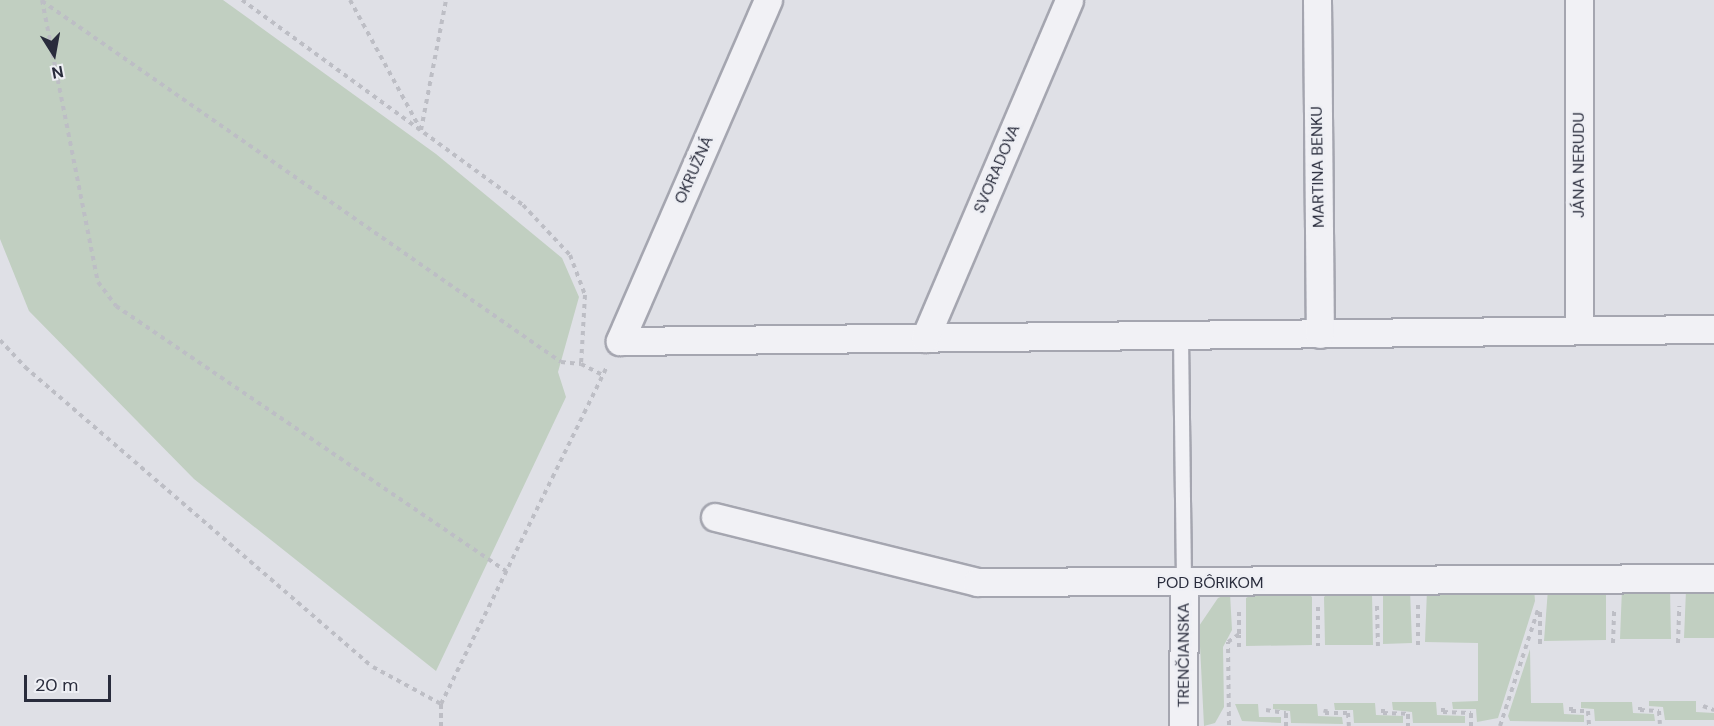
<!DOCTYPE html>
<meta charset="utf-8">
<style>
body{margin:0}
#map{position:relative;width:1714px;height:726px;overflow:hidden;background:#dfe0e6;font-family:"DM Sans",sans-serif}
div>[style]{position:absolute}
.green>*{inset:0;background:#c1cfc1}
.path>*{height:4px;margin-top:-2px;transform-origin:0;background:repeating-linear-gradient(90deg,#bdbec5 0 4.5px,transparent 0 9px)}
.roads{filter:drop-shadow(2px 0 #a5a6b0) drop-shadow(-2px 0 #a5a6b0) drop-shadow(0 2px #a5a6b0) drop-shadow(0 -2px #a5a6b0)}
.service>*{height:14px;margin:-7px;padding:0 7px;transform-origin:7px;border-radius:7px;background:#f1f1f5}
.minor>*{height:27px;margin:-13.5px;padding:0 13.5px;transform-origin:13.5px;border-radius:13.5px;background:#f1f1f5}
span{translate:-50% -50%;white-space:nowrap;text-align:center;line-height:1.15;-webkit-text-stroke:5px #eeeff4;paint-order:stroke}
.street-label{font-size:16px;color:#292c3c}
.north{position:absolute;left:24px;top:24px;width:60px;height:60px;-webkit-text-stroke:4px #eeeff4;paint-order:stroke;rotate:169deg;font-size:16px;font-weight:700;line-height:24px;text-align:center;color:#292c3c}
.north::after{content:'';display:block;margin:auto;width:21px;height:27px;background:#292c3c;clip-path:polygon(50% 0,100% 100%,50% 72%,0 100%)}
.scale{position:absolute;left:24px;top:675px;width:87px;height:27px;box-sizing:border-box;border:3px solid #292c3c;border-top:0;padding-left:8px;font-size:18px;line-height:21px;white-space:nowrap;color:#292c3c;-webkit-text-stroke:4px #eeeff4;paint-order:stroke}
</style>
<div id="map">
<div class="green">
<i style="clip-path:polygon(0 0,223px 0,436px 154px,562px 258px,579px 297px,558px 372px,566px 397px,436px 671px,194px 479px,29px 311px,0 239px)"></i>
<i style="clip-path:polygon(1534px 588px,1535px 601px,1498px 718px,1477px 722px,1476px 709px,1453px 709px,1452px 702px,1478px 701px,1478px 643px,1425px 642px,1427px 589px)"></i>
<i style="clip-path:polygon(1622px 588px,1670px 588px,1671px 639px,1620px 639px)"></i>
<i style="clip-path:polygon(1410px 589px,1412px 643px,1383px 644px,1383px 594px,1387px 590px)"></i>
<i style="clip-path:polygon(1548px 589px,1606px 589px,1606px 640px,1544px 641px)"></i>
<i style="clip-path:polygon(1331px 590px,1372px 593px,1373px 645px,1325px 645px,1324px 597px)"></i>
<i style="clip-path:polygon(1686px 590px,1714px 590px,1714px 638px,1684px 638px)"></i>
<i style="clip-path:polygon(1307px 592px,1312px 597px,1312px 645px,1246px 646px,1246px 598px,1255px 593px)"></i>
<i style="clip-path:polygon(1230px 593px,1232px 630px,1223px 647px,1224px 707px,1215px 723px,1204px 726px,1199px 626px,1218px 598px)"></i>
<i style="clip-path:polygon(1530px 649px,1531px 703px,1563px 703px,1564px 714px,1584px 715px,1584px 722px,1510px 721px,1508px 716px)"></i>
<i style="clip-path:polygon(1649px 701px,1696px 701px,1696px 712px,1714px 713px,1714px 720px,1665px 720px,1663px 707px,1649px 706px)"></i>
<i style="clip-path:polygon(1392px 702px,1436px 702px,1437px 715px,1465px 716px,1465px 723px,1413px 723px,1412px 712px,1393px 710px)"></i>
<i style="clip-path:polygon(1581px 702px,1632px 702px,1633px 713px,1654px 714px,1655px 721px,1595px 721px,1594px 709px,1581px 708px)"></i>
<i style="clip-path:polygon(1334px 703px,1375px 703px,1376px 715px,1403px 716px,1403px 723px,1354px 723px,1353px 710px,1335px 710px)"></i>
<i style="clip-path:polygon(1235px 704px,1258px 704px,1259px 717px,1281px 717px,1281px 723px,1242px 721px)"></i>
<i style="clip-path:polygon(1273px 704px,1317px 704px,1318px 716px,1342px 717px,1343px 724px,1291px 723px,1290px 711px,1273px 709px)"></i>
</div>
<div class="path">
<i style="left:42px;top:0;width:288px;rotate:78.8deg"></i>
<i style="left:98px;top:282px;width:30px;rotate:53deg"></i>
<i style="left:116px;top:306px;width:472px;rotate:34.2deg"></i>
<i style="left:242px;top:0;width:348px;rotate:36.1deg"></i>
<i style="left:523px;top:205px;width:69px;rotate:46.8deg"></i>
<i style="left:570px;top:255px;width:43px;rotate:69.4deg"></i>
<i style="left:585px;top:295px;width:69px;rotate:93.3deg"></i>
<i style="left:581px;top:364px;width:25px;rotate:27deg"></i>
<i style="left:350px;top:0;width:148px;rotate:61.4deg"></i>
<i style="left:421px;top:130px;width:132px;rotate:-79.1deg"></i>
<i style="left:42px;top:1px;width:632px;rotate:34.82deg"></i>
<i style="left:561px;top:362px;width:20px;rotate:6deg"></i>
<i style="left:0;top:340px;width:37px;rotate:47deg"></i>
<i style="left:25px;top:367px;width:459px;rotate:40.8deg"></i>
<i style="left:373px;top:667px;width:77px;rotate:28.6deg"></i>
<i style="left:441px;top:704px;width:22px;rotate:90deg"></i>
<i style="left:1377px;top:606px;width:40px;rotate:88.6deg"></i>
<i style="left:1318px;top:607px;width:39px;rotate:90deg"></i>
<i style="left:1613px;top:643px;width:36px;rotate:-88deg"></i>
<i style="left:1678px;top:643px;width:37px;rotate:-88deg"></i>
<i style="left:1540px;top:644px;width:35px;rotate:-90deg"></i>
<i style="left:1418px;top:645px;width:40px;rotate:-90deg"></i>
<i style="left:1239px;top:647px;width:12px;rotate:-90deg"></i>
<i style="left:441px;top:704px;width:377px;rotate:-63.8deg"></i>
<i style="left:1703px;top:706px;width:12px;rotate:20deg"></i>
<i style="left:1571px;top:707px;width:4px;rotate:90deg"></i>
<i style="left:1571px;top:711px;width:17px"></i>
<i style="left:1588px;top:711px;width:15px;rotate:86deg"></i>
<i style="left:1640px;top:707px;width:3px;rotate:90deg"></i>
<i style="left:1640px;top:710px;width:19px;rotate:3deg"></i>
<i style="left:1659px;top:711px;width:13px;rotate:86deg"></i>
<i style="left:1443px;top:708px;width:4px;rotate:90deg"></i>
<i style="left:1443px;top:712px;width:28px;rotate:2deg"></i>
<i style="left:1471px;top:713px;width:13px;rotate:90deg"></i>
<i style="left:1326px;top:709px;width:4px;rotate:104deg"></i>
<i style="left:1325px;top:713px;width:23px"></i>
<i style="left:1348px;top:713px;width:13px;rotate:86deg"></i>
<i style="left:1383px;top:709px;width:4px;rotate:90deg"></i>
<i style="left:1383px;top:713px;width:25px;rotate:2deg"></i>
<i style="left:1408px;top:714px;width:12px;rotate:90deg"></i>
<i style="left:1266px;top:710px;width:20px;rotate:9deg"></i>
<i style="left:1286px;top:713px;width:13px;rotate:90deg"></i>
<i style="left:1229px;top:725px;width:83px;rotate:-90.7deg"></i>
<i style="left:1228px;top:642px;width:14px;rotate:-36deg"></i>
<i style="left:1239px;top:634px;width:25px;rotate:-90deg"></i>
<i style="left:1500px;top:726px;width:125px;rotate:-71.9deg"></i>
</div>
<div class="roads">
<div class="service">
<i style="left:1181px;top:336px;width:247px;rotate:89.3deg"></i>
</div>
<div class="minor">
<i style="left:768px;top:0;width:372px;rotate:113.5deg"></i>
<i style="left:620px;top:341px;width:1094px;rotate:-0.63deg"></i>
<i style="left:1317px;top:0;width:334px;rotate:89.5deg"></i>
<i style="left:1579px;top:330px;width:330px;rotate:-90deg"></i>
<i style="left:925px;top:338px;width:367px;rotate:-66.9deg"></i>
<i style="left:715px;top:517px;width:270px;rotate:13.9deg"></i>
<i style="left:977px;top:582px;width:737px;rotate:-0.31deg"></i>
<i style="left:1183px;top:726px;width:143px;rotate:-89.6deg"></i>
</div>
</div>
<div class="street-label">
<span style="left:1579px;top:165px;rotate:-90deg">JÁNA NERUDU</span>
<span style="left:1318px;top:167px;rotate:-91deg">MARTINA BENKU</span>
<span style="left:997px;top:169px;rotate:-67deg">SVORADOVA</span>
<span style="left:694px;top:170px;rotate:-66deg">OKRUŽNÁ</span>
<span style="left:1210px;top:583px">POD BÔRIKOM</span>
<span style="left:1184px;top:655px;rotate:-90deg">TRENČIANSKA</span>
</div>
<div class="north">N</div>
<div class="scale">20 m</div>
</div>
